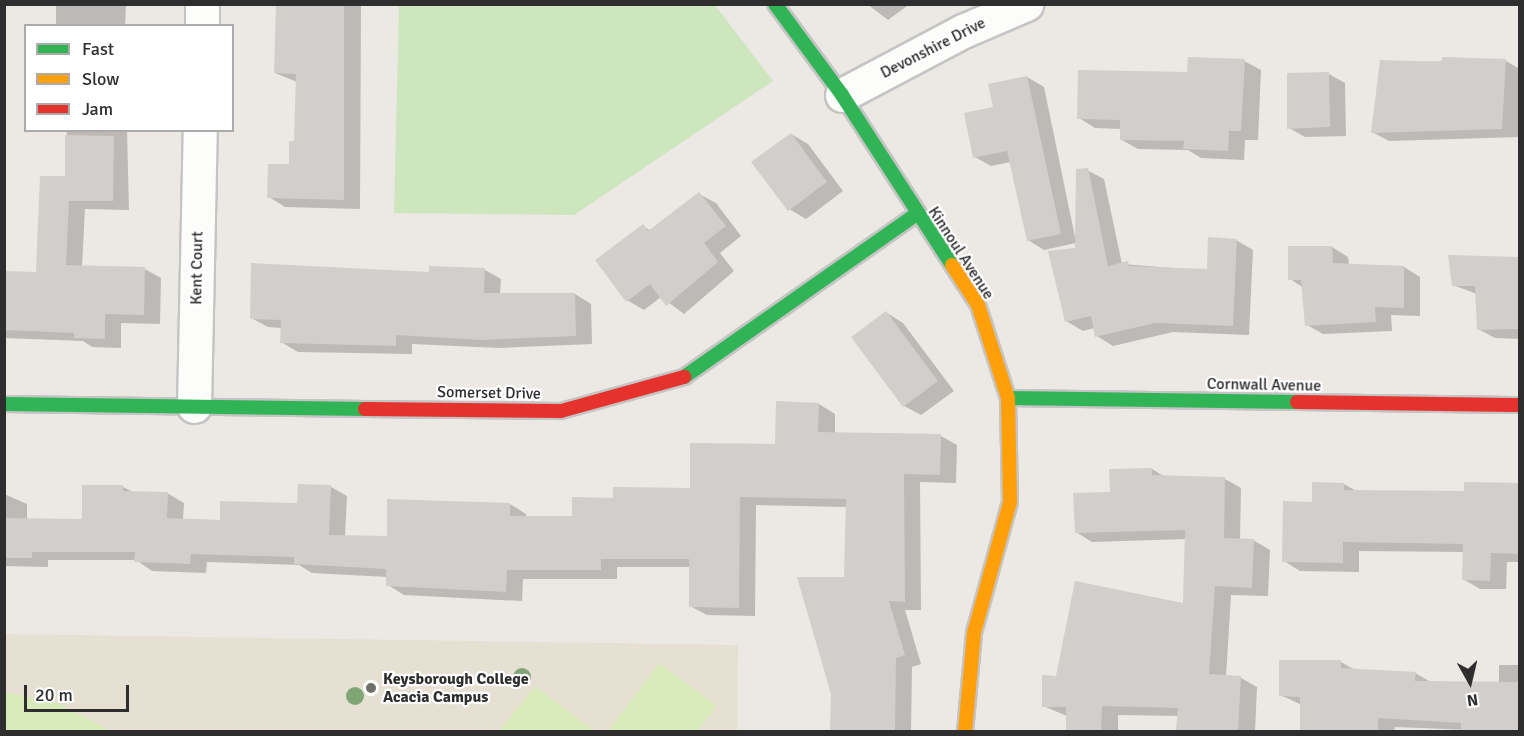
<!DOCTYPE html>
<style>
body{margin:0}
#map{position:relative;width:1524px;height:736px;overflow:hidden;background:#ece8e4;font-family:Signika,sans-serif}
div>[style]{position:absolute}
.education>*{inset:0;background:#e6e0d3}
.green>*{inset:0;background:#cee6be}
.pitch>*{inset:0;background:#d9eabb}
.shadow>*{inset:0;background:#0003}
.building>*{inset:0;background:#d1cecb}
.roads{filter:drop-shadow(2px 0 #c5c4c5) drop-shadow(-2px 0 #c5c4c5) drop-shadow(0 2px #c5c4c5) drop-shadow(0 -2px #c5c4c5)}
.street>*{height:33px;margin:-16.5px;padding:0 16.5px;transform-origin:16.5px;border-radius:16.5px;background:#fcfcfb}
.fast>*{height:14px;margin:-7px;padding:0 7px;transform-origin:7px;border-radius:7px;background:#30b455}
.slow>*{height:14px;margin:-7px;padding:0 7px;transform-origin:7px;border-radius:7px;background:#ff9f0a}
.jam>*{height:14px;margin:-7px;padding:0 7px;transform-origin:7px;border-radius:7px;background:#e5322d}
.trees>*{width:18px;height:18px;margin:-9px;border-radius:50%;background:#82a575}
.dots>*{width:16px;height:16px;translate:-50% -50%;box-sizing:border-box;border:3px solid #fff;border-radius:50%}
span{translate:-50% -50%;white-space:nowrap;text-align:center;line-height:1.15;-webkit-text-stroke:4.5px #fff;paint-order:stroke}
.street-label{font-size:16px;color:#2e2e2e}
.poi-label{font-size:16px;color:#2e2e2e;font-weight:700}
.left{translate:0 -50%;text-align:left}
.frame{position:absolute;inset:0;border:6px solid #2e2e2e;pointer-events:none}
.legend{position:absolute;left:24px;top:24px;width:210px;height:108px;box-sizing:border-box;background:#fff;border:2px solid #ababab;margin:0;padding:8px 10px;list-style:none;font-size:18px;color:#2e2e2e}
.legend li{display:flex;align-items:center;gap:12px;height:30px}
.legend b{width:30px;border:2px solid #ababab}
.north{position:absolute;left:1440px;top:652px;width:60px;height:60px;-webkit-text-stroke:4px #fff;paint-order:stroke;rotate:172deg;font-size:16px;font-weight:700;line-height:24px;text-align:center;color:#2e2e2e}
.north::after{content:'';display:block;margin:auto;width:21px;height:27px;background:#2e2e2e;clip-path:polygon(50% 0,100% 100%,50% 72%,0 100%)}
.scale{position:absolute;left:24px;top:685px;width:105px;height:27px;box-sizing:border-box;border:3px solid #2e2e2e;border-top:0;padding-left:8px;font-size:18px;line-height:21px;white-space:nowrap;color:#2e2e2e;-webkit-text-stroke:4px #fff;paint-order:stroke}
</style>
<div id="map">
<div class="education">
<i style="clip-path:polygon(5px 634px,738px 645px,737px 731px,5px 732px)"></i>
</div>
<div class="green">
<i style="clip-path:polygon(399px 5px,715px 5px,773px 81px,574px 215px,394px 213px)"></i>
</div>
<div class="pitch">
<i style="clip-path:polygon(659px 663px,717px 706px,697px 731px,608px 731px)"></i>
<i style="clip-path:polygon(535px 686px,594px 731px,499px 731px)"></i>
<i style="clip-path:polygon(5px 692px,58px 703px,111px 731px,5px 731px)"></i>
</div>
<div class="shadow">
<i style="clip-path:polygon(56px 4px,126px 4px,125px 26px,56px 26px)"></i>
<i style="clip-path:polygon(277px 4px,361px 4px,360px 209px,285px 207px,269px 197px,291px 166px,295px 142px,297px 82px,275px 73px)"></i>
<i style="clip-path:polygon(867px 4px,910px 4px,888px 20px)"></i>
<i style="clip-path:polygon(1244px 61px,1261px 70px,1258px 140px,1245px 140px,1244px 160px,1201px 158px,1188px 150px,1138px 149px,1122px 140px,1122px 129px,1095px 128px,1079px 118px,1188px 74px)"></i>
<i style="clip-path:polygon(1506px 61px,1520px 69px,1520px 137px,1389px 141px,1372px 132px,1382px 62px)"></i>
<i style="clip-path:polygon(1329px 74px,1345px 83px,1346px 136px,1305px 137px,1289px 128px)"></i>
<i style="clip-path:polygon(1027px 77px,1044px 87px,1075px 237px,1087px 170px,1104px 179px,1122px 264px,1209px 271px,1236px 240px,1253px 250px,1249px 335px,1173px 332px,1113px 346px,1097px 336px,1095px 328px,1083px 331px,1066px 321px,1076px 243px,1044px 250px,1028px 240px,1011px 162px,991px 166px,975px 157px,994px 108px)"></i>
<i style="clip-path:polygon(67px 130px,127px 130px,129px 210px,85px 209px,82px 267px,145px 269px,161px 278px,160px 324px,121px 323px,121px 348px,92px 347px,83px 341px,4px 338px,5px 273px,37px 274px,66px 178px)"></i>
<i style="clip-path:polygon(791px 134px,808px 144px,843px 191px,806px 219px,789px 209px)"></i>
<i style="clip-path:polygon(699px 194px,716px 203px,741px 236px,720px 253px,734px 271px,684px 314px,661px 297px,644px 310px,627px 300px,643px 226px,651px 231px)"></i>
<i style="clip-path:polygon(1332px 247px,1348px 257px,1349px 265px,1404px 267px,1420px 277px,1420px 316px,1391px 315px,1392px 331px,1323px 334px,1307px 325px,1304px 288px,1290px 279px)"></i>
<i style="clip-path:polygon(1520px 258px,1520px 339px,1495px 338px,1478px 329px,1477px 294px,1453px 285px)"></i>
<i style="clip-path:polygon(485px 270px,501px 279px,500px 295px,575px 294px,591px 304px,592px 344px,499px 348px,412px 344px,412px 354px,298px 352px,281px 342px,282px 328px,268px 327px,251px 318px,430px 274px)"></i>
<i style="clip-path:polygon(887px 313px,903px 323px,954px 391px,921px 415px,904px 406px)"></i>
<i style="clip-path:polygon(819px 404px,835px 414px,835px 434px,941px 436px,957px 445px,956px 483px,920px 482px,921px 610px,905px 610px,921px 664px,912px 667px,911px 732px,831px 732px,845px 579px,847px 507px,756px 505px,755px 616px,707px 615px,690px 606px,691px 567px,617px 567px,617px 579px,523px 579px,522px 601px,404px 595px,388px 585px,388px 577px,312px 573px,299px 565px,207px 562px,206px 573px,152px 571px,136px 560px,48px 560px,48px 567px,4px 566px,4px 494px,27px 504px,27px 520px,84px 521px,123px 487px,133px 492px,167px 493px,184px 503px,183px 520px,221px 521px,299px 505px,300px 486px,331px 487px,347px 496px,345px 537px,388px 538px,510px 504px,526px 514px,526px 518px,574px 518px,615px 499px,691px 489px,776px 446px)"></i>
<i style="clip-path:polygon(1152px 469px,1165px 477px,1225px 479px,1241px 488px,1240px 540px,1253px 540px,1270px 550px,1268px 596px,1231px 595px,1226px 677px,1241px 678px,1257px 687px,1255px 732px,1182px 732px,1178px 729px,1179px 716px,1118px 715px,1118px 732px,1067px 732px,1067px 716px,1043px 706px,1057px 677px,1185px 605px,1187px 539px,1092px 542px,1076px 532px,1111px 494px)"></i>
<i style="clip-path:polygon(1344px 484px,1356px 491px,1465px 493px,1520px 485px,1520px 562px,1507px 562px,1506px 589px,1480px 589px,1463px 579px,1464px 552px,1359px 551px,1359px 572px,1300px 571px,1284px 561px,1313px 503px)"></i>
<i style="clip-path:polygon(1341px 662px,1355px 670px,1415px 673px,1431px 682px,1499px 683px,1499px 665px,1520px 665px,1520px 732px,1395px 727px,1394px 732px,1302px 732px,1302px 705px,1280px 695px)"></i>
</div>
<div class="building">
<i style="clip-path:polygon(276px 4px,344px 4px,344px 200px,267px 198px,268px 164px,289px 164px,289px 141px,294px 141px,296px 74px,274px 73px)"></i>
<i style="clip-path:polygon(1188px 57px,1245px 59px,1241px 131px,1229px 131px,1228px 151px,1183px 149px,1184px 141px,1120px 140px,1120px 120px,1077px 119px,1078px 70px,1187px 72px)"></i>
<i style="clip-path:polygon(1442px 57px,1506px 59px,1502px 129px,1371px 133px,1380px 60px,1442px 62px)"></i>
<i style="clip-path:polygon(1329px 72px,1330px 127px,1287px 129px,1287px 73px)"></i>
<i style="clip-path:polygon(1027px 76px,1061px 234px,1027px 241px,1007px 151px,973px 158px,964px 113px,993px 107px,988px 84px)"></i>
<i style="clip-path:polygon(791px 133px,827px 182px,788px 211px,751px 162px)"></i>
<i style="clip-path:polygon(65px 135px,114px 136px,113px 201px,69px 201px,66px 265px,145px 267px,144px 315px,105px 314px,105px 339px,74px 338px,74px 333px,4px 330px,4px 271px,36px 272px,40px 176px,65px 176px)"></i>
<i style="clip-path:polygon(1088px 168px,1108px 266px,1128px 261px,1129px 266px,1207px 269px,1208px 237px,1237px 239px,1233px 326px,1155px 323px,1095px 337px,1091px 316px,1065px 322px,1048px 251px,1075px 248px,1076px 169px)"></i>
<i style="clip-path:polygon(699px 192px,726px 226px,704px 243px,718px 262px,666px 306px,650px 284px,626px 302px,595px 260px,643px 224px,648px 231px)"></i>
<i style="clip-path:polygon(1288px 246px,1332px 246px,1333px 263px,1404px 266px,1404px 308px,1375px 307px,1376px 322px,1305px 326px,1301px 280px,1288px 280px)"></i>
<i style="clip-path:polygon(1448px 255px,1520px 257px,1520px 329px,1477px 330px,1475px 286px,1452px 286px)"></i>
<i style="clip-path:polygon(251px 263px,429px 272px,429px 266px,485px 268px,484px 293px,575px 293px,576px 336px,481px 340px,396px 335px,396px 346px,280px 343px,281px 320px,250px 319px)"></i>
<i style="clip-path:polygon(886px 311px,938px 381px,903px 407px,851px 337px)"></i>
<i style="clip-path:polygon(776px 401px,819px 403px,818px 432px,941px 434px,940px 475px,904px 474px,905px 602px,889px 601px,905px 655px,896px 658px,895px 732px,830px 732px,831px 694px,797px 577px,844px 577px,846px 499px,740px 497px,739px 608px,689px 607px,689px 559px,601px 559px,601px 570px,507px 570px,506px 592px,386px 586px,386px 569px,294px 564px,294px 557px,191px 554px,190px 564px,134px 562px,135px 552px,32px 552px,32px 558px,4px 558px,4px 518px,82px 519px,82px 485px,123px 485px,123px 491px,168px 492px,167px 518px,220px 520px,220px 501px,297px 503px,298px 484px,331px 485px,329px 535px,387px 536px,387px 499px,510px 503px,510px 516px,572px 516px,572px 497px,613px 498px,613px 487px,690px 488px,690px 443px,775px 444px)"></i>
<i style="clip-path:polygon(1152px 468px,1152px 475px,1225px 477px,1224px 538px,1254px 539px,1252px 588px,1215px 586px,1209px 674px,1241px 676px,1238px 732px,1176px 730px,1178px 708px,1102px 706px,1101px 732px,1066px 732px,1066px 707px,1042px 707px,1042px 675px,1056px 676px,1075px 581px,1183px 603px,1185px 530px,1075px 533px,1073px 493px,1110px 492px,1109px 469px)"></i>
<i style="clip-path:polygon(1312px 482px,1344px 483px,1344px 490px,1464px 491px,1464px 482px,1520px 483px,1520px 554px,1491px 553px,1490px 581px,1462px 580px,1463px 544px,1343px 542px,1343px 563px,1282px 562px,1283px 501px,1312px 502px)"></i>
<i style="clip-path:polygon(1279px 660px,1341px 660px,1341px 668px,1416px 672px,1415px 681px,1520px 682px,1520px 732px,1461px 732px,1461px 723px,1378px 718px,1378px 732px,1300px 732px,1300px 697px,1279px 696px)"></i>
</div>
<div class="roads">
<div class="street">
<i style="left:202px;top:26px;width:22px;rotate:-90deg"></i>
<i style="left:842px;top:95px;width:137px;rotate:-27.9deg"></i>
<i style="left:963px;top:31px;width:69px;rotate:-23.2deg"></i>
<i style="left:194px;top:406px;width:276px;rotate:-88.8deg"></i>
</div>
<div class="fast">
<i style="left:775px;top:4px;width:113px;rotate:53.6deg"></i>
<i style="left:842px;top:95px;width:202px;rotate:57.1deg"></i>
<i style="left:684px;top:377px;width:284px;rotate:-35deg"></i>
<i style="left:1008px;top:398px;width:289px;rotate:0.8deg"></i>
<i style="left:4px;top:404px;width:361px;rotate:0.8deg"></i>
</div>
<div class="slow">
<i style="left:952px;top:265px;width:48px;rotate:57deg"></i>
<i style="left:978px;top:305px;width:98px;rotate:72.1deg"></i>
<i style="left:1008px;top:398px;width:104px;rotate:88.9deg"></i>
<i style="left:1010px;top:502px;width:136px;rotate:105.4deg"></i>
<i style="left:974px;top:633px;width:99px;rotate:95.2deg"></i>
</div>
<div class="jam">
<i style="left:1297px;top:402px;width:223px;rotate:0.8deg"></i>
<i style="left:365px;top:409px;width:196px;rotate:0.6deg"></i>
<i style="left:561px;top:411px;width:128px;rotate:-15.5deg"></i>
</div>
</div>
<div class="trees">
<i style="left:522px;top:677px"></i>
<i style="left:355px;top:696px"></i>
</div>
<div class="dots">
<i style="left:371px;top:688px;background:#706f6e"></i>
</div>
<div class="street-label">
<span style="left:933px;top:48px;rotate:-27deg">Devonshire Drive</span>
<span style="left:961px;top:253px;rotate:57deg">Kinnoul Avenue</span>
<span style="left:197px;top:268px;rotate:-89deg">Kent Court</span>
<span style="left:1264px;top:385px;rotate:1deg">Cornwall Avenue</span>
<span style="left:489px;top:393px;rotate:1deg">Somerset Drive</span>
</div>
<div class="poi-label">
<span class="left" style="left:383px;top:688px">Keysborough College<br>Acacia Campus</span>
</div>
<div class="frame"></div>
<ul class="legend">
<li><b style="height:8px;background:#30b455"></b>Fast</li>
<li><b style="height:8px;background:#ff9f0a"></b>Slow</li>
<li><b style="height:8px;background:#e5322d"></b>Jam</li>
</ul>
<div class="north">N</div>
<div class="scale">20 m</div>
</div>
